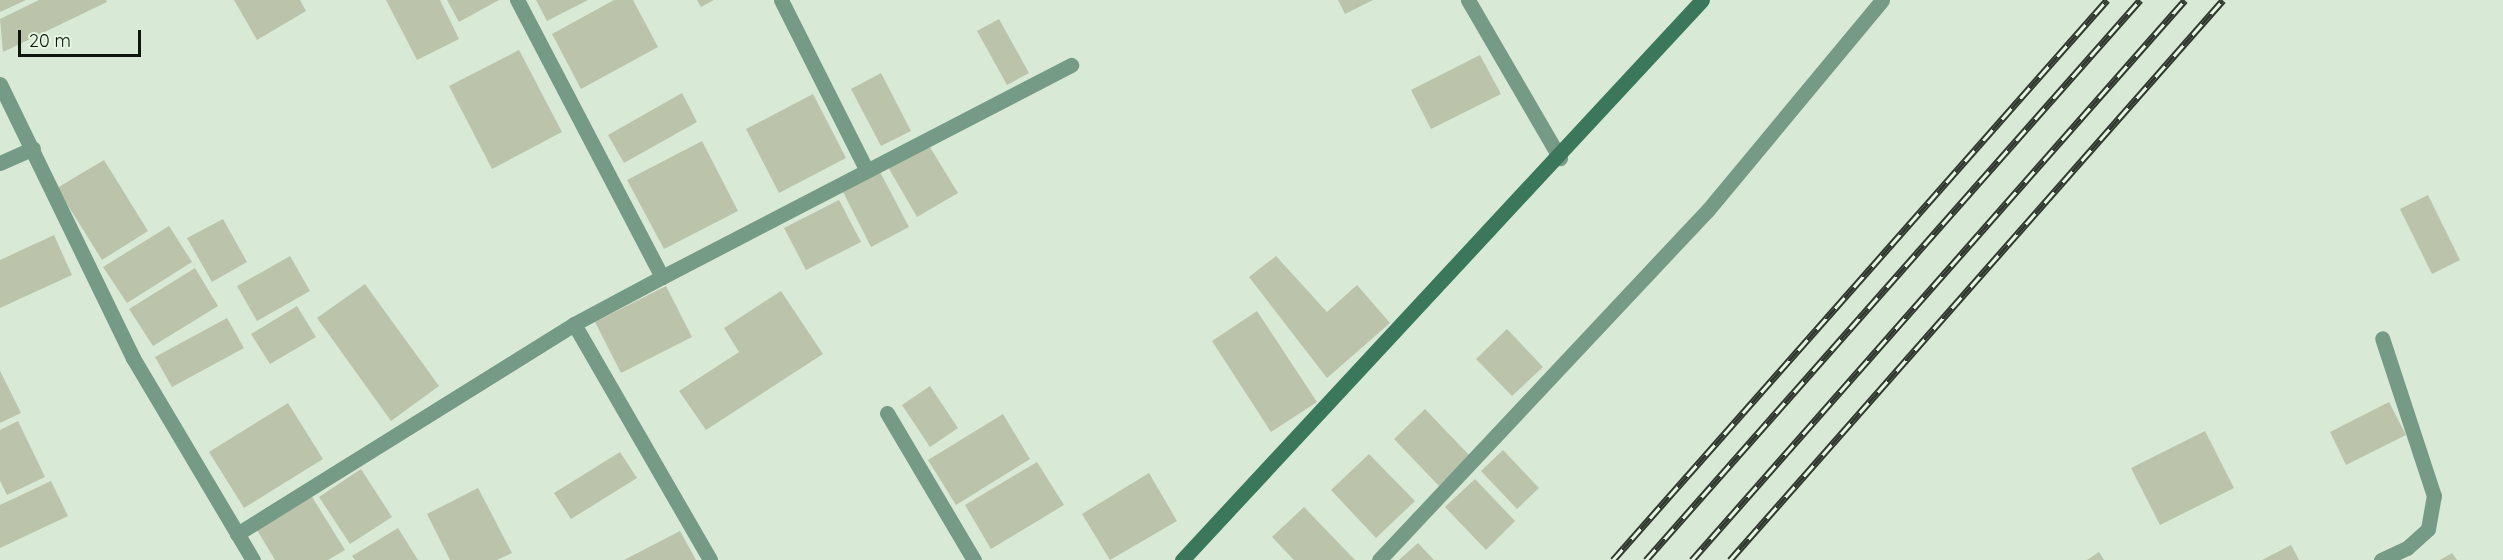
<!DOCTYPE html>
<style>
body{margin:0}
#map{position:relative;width:2503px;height:560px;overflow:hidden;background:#d8ead5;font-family:Quicksand,sans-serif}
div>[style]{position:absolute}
.building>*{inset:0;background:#bcc3ab}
.street>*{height:15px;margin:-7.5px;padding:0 7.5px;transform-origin:7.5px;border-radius:7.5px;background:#759b87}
.secondary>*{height:15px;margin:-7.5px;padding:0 7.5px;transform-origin:7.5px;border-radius:7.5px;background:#3b775b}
.rail>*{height:7px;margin-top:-3.5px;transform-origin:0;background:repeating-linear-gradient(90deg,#e5f7e2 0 14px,#30382f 0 28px);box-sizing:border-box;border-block:2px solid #30382f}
span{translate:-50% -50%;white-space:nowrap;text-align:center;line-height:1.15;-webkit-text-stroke:4.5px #e5f7e2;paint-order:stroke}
.scale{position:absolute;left:18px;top:30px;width:123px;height:27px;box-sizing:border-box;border:3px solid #0f150e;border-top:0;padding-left:8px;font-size:18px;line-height:21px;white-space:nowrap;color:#0f150e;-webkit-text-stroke:4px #e5f7e2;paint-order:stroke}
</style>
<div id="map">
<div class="building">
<i style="clip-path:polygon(0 0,26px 0,0 12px)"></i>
<i style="clip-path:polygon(39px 0,106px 0,107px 2px,3px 52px,0 19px)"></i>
<i style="clip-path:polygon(234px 0,300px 0,306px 11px,257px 40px)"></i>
<i style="clip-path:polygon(386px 0,440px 0,459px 39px,417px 60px)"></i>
<i style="clip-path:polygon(447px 0,499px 0,459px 22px)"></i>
<i style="clip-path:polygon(536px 0,588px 0,547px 21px)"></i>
<i style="clip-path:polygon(614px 0,633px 0,658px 47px,581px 89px,552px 34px)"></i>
<i style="clip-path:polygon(697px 0,714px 0,701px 7px)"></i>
<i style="clip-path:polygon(1338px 0,1373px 0,1345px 14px)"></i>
<i style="clip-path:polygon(999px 19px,1029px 73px,1007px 85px,977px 31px)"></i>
<i style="clip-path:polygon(519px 50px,562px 132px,492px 169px,449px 86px)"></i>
<i style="clip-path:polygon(1480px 55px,1501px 94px,1431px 129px,1411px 90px)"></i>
<i style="clip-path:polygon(881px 73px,911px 131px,881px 146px,851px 89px)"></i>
<i style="clip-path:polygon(682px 93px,697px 122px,624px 163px,608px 135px)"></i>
<i style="clip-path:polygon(813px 94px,846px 158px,779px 193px,746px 129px)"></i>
<i style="clip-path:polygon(702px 141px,738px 211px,664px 249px,627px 180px)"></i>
<i style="clip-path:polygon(928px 144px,958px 193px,917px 217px,888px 167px)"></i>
<i style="clip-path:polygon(104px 160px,148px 231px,102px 260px,57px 188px)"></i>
<i style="clip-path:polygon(880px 172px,909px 227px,871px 247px,843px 192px)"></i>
<i style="clip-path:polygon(2428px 195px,2460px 260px,2432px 274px,2400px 209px)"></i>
<i style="clip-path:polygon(839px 200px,861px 242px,806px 270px,784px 228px)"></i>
<i style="clip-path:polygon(223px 219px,247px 262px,212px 282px,187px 238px)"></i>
<i style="clip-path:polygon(169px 226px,192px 262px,127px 303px,103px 267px)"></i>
<i style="clip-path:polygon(54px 235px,72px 275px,0 308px,0 260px)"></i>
<i style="clip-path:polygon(290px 256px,310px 291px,257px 321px,237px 286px)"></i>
<i style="clip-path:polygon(1276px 256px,1327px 312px,1357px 285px,1390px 323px,1327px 378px,1249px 277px)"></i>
<i style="clip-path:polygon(195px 268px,218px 306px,153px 346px,129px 309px)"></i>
<i style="clip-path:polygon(365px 284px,439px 386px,391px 421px,317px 318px)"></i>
<i style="clip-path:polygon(666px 286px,692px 337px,621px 373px,595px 322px)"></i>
<i style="clip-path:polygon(781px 291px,823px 354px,706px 430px,679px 391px,739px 352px,724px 328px)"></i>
<i style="clip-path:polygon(297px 306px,316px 337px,270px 364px,251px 334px)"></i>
<i style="clip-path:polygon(1257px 311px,1317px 402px,1271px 432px,1212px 341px)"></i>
<i style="clip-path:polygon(227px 318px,244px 348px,172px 387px,155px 357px)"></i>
<i style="clip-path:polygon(1507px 329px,1543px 367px,1512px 396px,1476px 359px)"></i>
<i style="clip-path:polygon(0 371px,21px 413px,0 423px)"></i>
<i style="clip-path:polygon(930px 386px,958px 428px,930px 447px,902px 405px)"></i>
<i style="clip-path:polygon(2389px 402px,2406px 435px,2346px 465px,2330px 432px)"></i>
<i style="clip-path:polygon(288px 403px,323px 459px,244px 508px,209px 452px)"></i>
<i style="clip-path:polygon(1425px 409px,1470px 456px,1439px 486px,1394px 439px)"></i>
<i style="clip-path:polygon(1003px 414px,1030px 459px,956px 505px,928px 460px)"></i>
<i style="clip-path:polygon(18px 421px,45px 477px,7px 495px,0 481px,0 430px)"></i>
<i style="clip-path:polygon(2205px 431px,2234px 488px,2160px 525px,2131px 468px)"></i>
<i style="clip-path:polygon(1503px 450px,1539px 488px,1517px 509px,1481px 471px)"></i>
<i style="clip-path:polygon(620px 452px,637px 478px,571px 519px,554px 493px)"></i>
<i style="clip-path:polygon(1369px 454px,1415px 501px,1376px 538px,1331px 490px)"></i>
<i style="clip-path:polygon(1037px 462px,1064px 505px,991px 549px,965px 505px)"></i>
<i style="clip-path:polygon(361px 469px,392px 517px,350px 544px,319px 497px)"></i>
<i style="clip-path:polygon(1149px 473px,1177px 521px,1110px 560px,1082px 514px)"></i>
<i style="clip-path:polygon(1475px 479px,1515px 521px,1486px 550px,1445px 507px)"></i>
<i style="clip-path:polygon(51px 481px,68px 516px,0 548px,0 505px)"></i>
<i style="clip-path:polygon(478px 488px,512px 553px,497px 560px,450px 560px,427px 514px)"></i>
<i style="clip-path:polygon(309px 492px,345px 550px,328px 560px,275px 560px,254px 525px)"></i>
<i style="clip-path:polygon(1304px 507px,1355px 560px,1294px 560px,1272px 537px)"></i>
<i style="clip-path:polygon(398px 528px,418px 560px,355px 560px,352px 556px)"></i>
<i style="clip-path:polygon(680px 531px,696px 560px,624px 560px)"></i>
<i style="clip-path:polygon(1418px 543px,1434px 560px,1399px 560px)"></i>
<i style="clip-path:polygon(2291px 545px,2299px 560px,2262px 560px)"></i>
<i style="clip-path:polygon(2099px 552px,2104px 560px,2087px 560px)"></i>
<i style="clip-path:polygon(2452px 553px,2457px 560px,2440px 560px)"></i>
</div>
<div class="street">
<i style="left:781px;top:0;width:191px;rotate:63.3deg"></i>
<i style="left:1468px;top:0;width:183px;rotate:59.8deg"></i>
<i style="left:0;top:84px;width:305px;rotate:64.1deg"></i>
<i style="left:133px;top:358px;width:235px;rotate:59.3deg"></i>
<i style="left:0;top:163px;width:36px;rotate:-24deg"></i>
<i style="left:662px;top:277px;width:461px;rotate:-27.4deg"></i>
<i style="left:574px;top:324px;width:272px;rotate:60deg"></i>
<i style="left:887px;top:413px;width:171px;rotate:59.4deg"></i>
<i style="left:237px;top:534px;width:397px;rotate:-31.9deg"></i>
<i style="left:574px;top:324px;width:100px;rotate:-28.1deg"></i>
<i style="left:662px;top:277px;width:313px;rotate:-117.6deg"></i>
<i style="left:1379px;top:560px;width:479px;rotate:-46.8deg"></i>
<i style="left:1707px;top:211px;width:274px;rotate:-50.3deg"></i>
<i style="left:2381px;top:560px;width:29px;rotate:-25deg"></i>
<i style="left:2407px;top:548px;width:28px;rotate:-42deg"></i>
<i style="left:2428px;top:529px;width:34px;rotate:-80deg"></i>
<i style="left:2434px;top:496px;width:166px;rotate:-108.2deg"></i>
</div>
<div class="secondary">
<i style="left:1182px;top:560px;width:764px;rotate:-47.12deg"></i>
</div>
<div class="rail">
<i style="left:1613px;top:560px;width:747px;rotate:-48.58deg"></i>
<i style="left:1646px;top:560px;width:747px;rotate:-48.58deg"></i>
<i style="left:1692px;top:560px;width:746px;rotate:-48.64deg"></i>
<i style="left:1730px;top:560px;width:746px;rotate:-48.64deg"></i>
</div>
<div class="scale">20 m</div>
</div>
